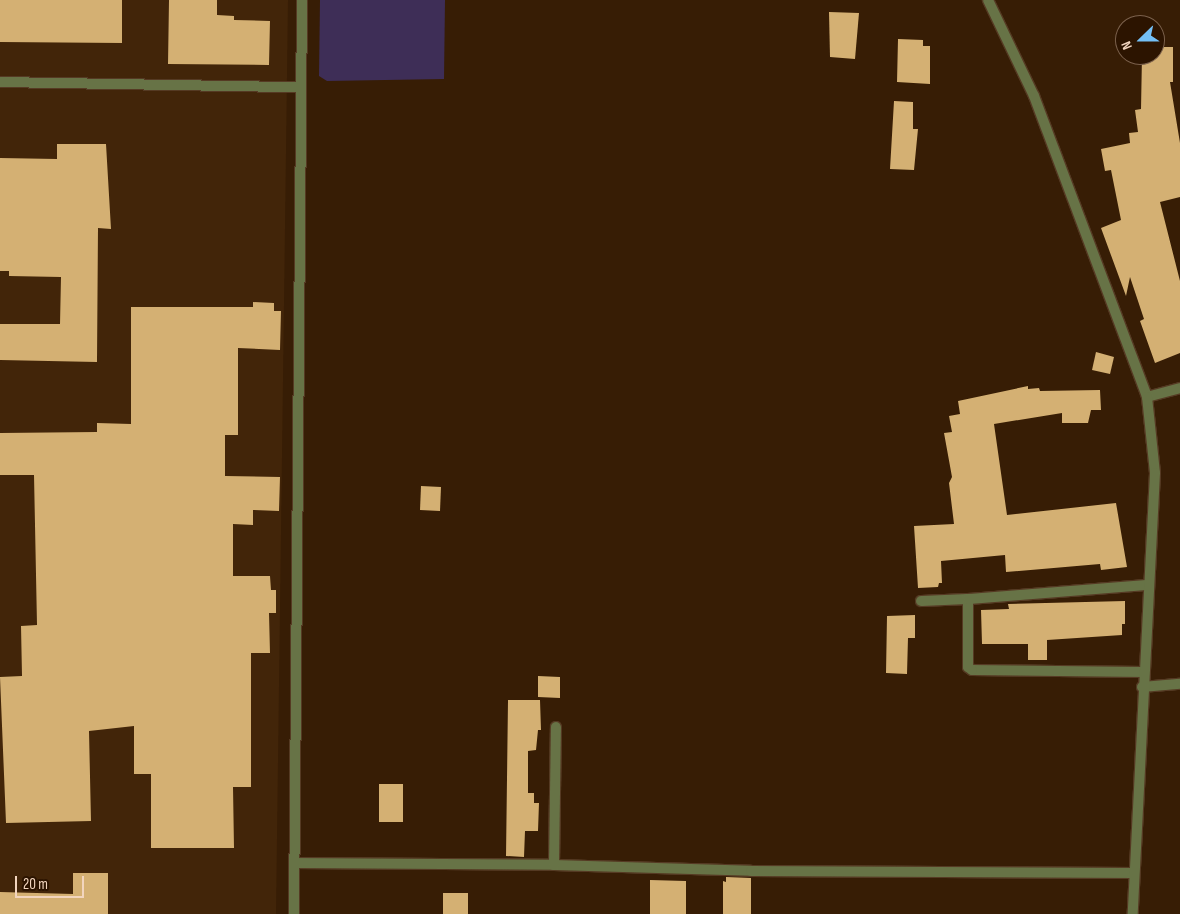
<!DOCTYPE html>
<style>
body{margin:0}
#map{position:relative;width:1180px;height:914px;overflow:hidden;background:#371d05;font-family:"Sofia Sans Condensed",sans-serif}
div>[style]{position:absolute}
.built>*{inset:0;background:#422509}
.green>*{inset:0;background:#3e2e57}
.building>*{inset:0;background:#d4b073}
.roads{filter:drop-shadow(1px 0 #553a23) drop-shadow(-1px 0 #553a23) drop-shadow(0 1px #553a23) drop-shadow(0 -1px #553a23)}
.service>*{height:10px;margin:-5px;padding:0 5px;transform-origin:5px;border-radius:5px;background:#677346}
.minor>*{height:10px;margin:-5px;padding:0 5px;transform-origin:5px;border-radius:5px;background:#677346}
span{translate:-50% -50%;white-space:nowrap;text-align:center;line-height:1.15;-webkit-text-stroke:5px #2c1400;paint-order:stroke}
.north{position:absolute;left:1115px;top:15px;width:50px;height:50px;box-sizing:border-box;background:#2c1400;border:1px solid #7b614c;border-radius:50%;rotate:248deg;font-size:14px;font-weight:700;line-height:20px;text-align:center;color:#f2d5be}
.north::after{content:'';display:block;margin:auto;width:18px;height:22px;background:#74c0f6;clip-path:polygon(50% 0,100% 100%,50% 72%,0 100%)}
.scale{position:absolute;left:15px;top:876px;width:69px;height:22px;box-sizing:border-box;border:2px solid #f2d5be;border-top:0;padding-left:6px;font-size:15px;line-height:18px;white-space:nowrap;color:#f2d5be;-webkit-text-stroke:4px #2c1400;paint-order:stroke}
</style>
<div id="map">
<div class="built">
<i style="clip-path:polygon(0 0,288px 0,276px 914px,0 914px)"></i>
</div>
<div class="green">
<i style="clip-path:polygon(320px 0,445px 0,444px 79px,327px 81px,319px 76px)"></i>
</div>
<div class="building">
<i style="clip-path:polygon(0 0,122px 0,122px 43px,0 42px)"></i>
<i style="clip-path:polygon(169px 0,217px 0,217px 15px,234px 16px,234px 20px,270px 21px,269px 65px,168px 64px)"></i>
<i style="clip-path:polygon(829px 12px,859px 13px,855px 59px,830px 57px)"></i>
<i style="clip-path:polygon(898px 39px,923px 40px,923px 46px,930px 46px,930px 84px,897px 82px)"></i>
<i style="clip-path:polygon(1155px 47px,1173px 47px,1173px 82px,1170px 82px,1180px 143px,1180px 197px,1160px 202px,1180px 281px,1180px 353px,1155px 363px,1140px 321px,1144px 319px,1130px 277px,1126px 296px,1101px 228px,1121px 220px,1111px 170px,1105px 171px,1101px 149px,1130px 143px,1129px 133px,1138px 132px,1135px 110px,1141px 109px,1142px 55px,1155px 55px)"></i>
<i style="clip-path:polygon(894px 101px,913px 102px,913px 129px,918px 129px,914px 170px,890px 169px)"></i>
<i style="clip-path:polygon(57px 144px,106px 144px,111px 229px,98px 228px,97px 362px,0 360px,0 324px,60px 324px,61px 277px,9px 276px,9px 271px,0 271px,0 158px,57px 159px)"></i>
<i style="clip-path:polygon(253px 302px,274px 303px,274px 311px,281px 311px,280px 350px,238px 348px,238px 435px,225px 435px,225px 476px,280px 477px,279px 511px,253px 510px,253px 525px,233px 524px,233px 576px,270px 576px,271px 590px,276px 590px,276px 613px,269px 613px,270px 653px,251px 653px,251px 787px,233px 787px,234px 848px,151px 848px,151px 774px,134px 774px,134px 726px,89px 731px,91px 821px,6px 823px,0 677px,22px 676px,21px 626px,37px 625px,34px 475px,0 475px,0 433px,97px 432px,97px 423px,131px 424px,131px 307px,253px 307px)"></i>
<i style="clip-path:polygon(1096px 352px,1114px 357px,1110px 374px,1092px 370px)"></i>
<i style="clip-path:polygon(1028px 386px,1028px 389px,1039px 388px,1040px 391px,1100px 390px,1101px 410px,1091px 410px,1088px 423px,1062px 423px,1062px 413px,994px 424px,1007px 515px,1116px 503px,1127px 567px,1101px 570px,1100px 564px,1006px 572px,1005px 555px,941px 561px,942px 583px,939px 583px,938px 587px,918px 588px,914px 526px,954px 524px,949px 483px,952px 477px,944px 433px,952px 432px,949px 416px,960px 414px,958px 401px)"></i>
<i style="clip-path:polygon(421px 486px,441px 487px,440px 511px,420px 510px)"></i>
<i style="clip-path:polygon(1125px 601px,1125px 624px,1122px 624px,1122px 635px,1047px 640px,1047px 660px,1028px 660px,1028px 644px,982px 644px,981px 610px,1009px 609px,1008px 604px)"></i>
<i style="clip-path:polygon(915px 615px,915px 638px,908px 638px,907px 674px,886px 673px,887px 616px)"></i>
<i style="clip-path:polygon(538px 676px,560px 677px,560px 698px,538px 697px)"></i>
<i style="clip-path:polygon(508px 700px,540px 700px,541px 730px,538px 730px,536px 750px,528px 751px,528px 793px,534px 793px,534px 803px,539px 803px,538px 831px,525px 831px,524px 857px,506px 856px)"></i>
<i style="clip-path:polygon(379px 784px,403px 784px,403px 822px,379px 822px)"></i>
<i style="clip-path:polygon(73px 873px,108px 873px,108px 914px,0 914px,0 892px,73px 894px)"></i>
<i style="clip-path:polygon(726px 877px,751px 878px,751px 914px,723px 914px,723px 881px,726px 882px)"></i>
<i style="clip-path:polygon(650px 880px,686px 881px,686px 914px,650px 914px)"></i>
<i style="clip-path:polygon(443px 893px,468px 893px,468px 914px,443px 914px)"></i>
</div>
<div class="roads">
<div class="service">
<i style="left:1147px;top:397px;width:34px;rotate:-15deg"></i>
<i style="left:921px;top:601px;width:47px;rotate:-2.4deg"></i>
<i style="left:1143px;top:672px;width:171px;rotate:-179.3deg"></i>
<i style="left:972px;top:670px;width:5px;rotate:-143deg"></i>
<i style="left:968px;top:667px;width:68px;rotate:-90deg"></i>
<i style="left:968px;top:599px;width:180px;rotate:-4.5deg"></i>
<i style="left:1142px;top:687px;width:38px;rotate:-5deg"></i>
<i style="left:294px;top:863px;width:260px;rotate:0.4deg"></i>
<i style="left:554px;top:865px;width:197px;rotate:1.7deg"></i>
<i style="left:751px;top:871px;width:383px;rotate:0.3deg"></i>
<i style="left:554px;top:865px;width:138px;rotate:-89.2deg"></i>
</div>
<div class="minor">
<i style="left:988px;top:0;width:106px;rotate:64.4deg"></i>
<i style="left:1034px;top:96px;width:322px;rotate:69.4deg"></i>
<i style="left:1147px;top:397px;width:76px;rotate:84deg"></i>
<i style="left:1155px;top:473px;width:442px;rotate:92.9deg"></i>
<i style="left:0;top:82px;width:301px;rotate:1deg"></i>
<i style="left:294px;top:914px;width:914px;rotate:-89.5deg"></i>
</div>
</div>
<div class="north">N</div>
<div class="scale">20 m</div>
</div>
